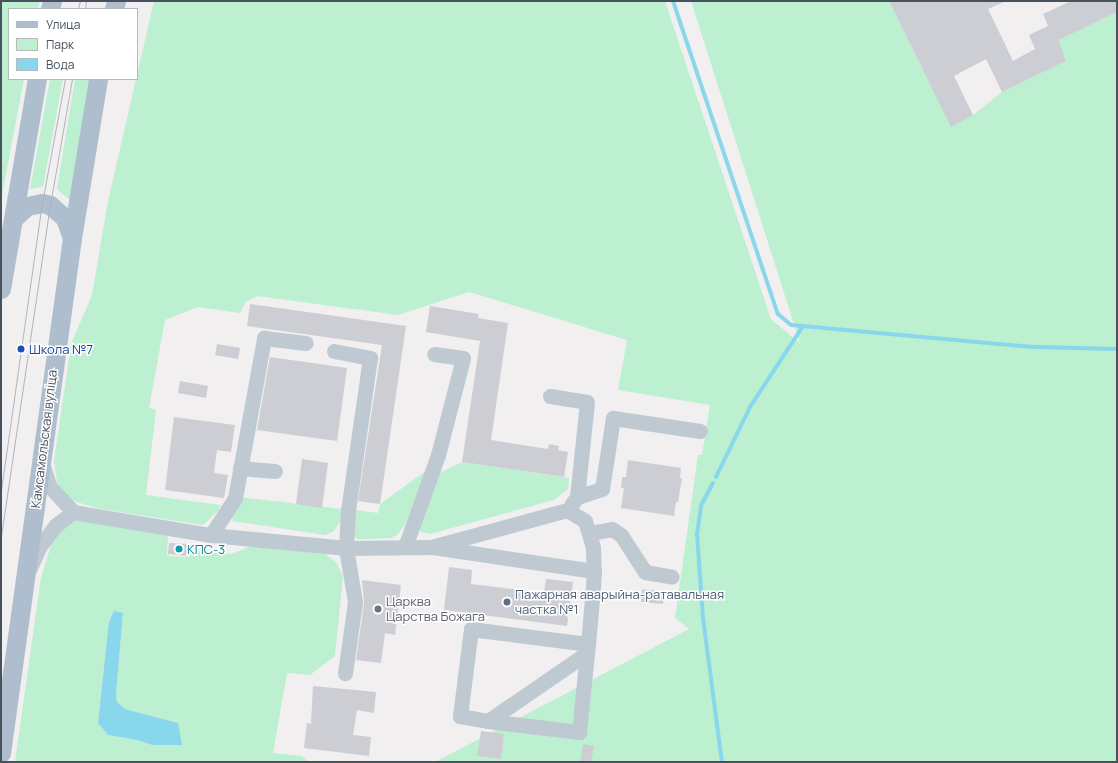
<!DOCTYPE html>
<meta charset="utf-8">
<style>
body{margin:0}
#map{position:relative;width:1118px;height:763px;overflow:hidden;background:#f1efef;font-family:Manrope,sans-serif}
div>[style]{position:absolute}
.green>*{inset:0;background:#bcf0d1}
.water>*{inset:0;background:#89d7ed}
.stream>*{height:4px;margin:-2px;padding:0 2px;transform-origin:2px;border-radius:2px;background:#89d7ed}
.building>*{inset:0;background:#ccced4}
.minor>*{height:15px;margin:-7.5px;padding:0 7.5px;transform-origin:7.5px;border-radius:7.5px;background:#bfc9d1}
.major>*{height:19px;margin:-9.5px;padding:0 9.5px;transform-origin:9.5px;border-radius:9.5px;background:#aebece}
.tram>*{height:1px;margin:-0.5px;padding:0 0.5px;transform-origin:0.5px;border-radius:0.5px;background:#b1b4b9}
.dots>*{width:11px;height:11px;translate:-50% -50%;box-sizing:border-box;border:2px solid #fff;border-radius:50%}
span{translate:-50% -50%;white-space:nowrap;text-align:center;line-height:1.15;-webkit-text-stroke:3px #fff;paint-order:stroke}
.transit-label{font-size:13px;color:#164399}
.left{translate:0 -50%;text-align:left}
.street-label{font-size:13px;color:#47525d}
.culture-label{font-size:13px;color:#0d838f}
.service-label{font-size:13px;color:#4e5e75}
.worship-label{font-size:13px;color:#5b616d}
.frame{position:absolute;inset:0;border:2px solid #47525d;pointer-events:none}
.legend{position:absolute;left:8px;top:8px;width:130px;height:72px;box-sizing:border-box;background:#fff;border:1px solid #b5babe;margin:0;padding:5px 7px;list-style:none;font-size:12px;color:#47525d}
.legend li{display:flex;align-items:center;gap:8px;height:20px}
.legend b{width:20px;border:1px solid #b5babe}
</style>
<div id="map">
<div class="green">
<i style="clip-path:polygon(1px 1px,40px 1px,38px 9px,9px 9px,9px 79px,24px 79px,1px 200px)"></i>
<i style="clip-path:polygon(154px 1px,665px 1px,771px 319px,800px 343px,691px 1px,889px 1px,951px 126px,973px 115px,1002px 92px,1066px 61px,1059px 40px,1117px 12px,1117px 762px,435px 762px,689px 629px,675px 618px,698px 455px,702px 455px,710px 405px,618px 390px,627px 340px,469px 292px,398px 315px,257px 296px,246px 302px,240px 313px,198px 307px,165px 320px,149px 408px,156px 410px,146px 495px,220px 505px,219px 510px,203px 525px,101px 509px,66px 499px,57px 482px,54px 461px,71px 344px,92px 295px,108px 201px)"></i>
<i style="clip-path:polygon(50px 79px,63px 79px,43px 187px,30px 189px)"></i>
<i style="clip-path:polygon(75px 79px,89px 79px,71px 201px,57px 189px)"></i>
<i style="clip-path:polygon(462px 462px,569px 478px,568px 489px,554px 500px,430px 534px,421px 532px,418px 526px,435px 475px)"></i>
<i style="clip-path:polygon(426px 471px,406px 523px,397px 535px,391px 538px,369px 539px,357px 539px,354px 536px,355px 510px,378px 513px,380px 504px)"></i>
<i style="clip-path:polygon(240px 497px,342px 509px,340px 522px,334px 531px,325px 535px,232px 521px,234px 503px)"></i>
<i style="clip-path:polygon(evenodd,72px 518px,168px 536px,167px 556px,189px 557px,190px 551px,232px 554px,251px 546px,325px 554px,336px 562px,343px 576px,335px 656px,310px 675px,287px 673px,273px 753px,302px 756px,308px 762px,15px 762px,41px 577px,54px 536px,72px 518px,123px 613px,116px 695px,117px 702px,125px 709px,178px 723px,152px 745px,137px 740px,108px 735px,98px 723px,123px 613px)"></i>
</div>
<div class="water">
<i style="clip-path:polygon(114px 611px,123px 613px,116px 695px,117px 702px,125px 709px,178px 723px,182px 745px,152px 745px,137px 740px,108px 735px,98px 723px,109px 622px)"></i>
</div>
<div class="stream">
<i style="left:673px;top:1px;width:330px;rotate:71.5deg"></i>
<i style="left:778px;top:314px;width:17px;rotate:40deg"></i>
<i style="left:791px;top:325px;width:244px;rotate:5.2deg"></i>
<i style="left:1034px;top:347px;width:83px;rotate:1.4deg"></i>
<i style="left:716px;top:477px;width:78px;rotate:-64.1deg"></i>
<i style="left:750px;top:407px;width:97px;rotate:-56.8deg"></i>
<i style="left:713px;top:483px;width:26px;rotate:118deg"></i>
<i style="left:701px;top:506px;width:28px;rotate:98deg"></i>
<i style="left:697px;top:534px;width:84px;rotate:85.9deg"></i>
<i style="left:703px;top:618px;width:145px;rotate:82.5deg"></i>
</div>
<div class="building">
<i style="clip-path:polygon(889px 1px,1006px 1px,988px 9px,1013px 61px,1035px 49px,1029px 35px,1048px 26px,1043px 14px,1071px 1px,1117px 1px,1117px 12px,1059px 40px,1066px 61px,1002px 92px,986px 59px,954px 76px,973px 115px,951px 127px)"></i>
<i style="clip-path:polygon(250px 304px,406px 326px,380px 504px,358px 501px,382px 345px,247px 326px)"></i>
<i style="clip-path:polygon(430px 306px,479px 314px,478px 318px,508px 323px,491px 440px,548px 449px,549px 444px,559px 446px,558px 450px,568px 452px,564px 477px,462px 462px,480px 341px,426px 332px)"></i>
<i style="clip-path:polygon(217px 344px,240px 348px,238px 359px,215px 355px)"></i>
<i style="clip-path:polygon(270px 357px,347px 368px,337px 441px,257px 430px)"></i>
<i style="clip-path:polygon(180px 381px,208px 386px,206px 398px,178px 393px)"></i>
<i style="clip-path:polygon(174px 417px,235px 425px,231px 452px,217px 450px,214px 473px,228px 475px,224px 498px,165px 490px)"></i>
<i style="clip-path:polygon(302px 459px,328px 463px,322px 508px,296px 504px)"></i>
<i style="clip-path:polygon(628px 460px,681px 468px,680px 478px,682px 478px,678px 502px,676px 502px,674px 516px,621px 508px,624px 488px,621px 488px,622px 477px,626px 477px)"></i>
<i style="clip-path:polygon(169px 543px,189px 544px,188px 556px,168px 554px)"></i>
<i style="clip-path:polygon(449px 567px,472px 570px,471px 584px,544px 593px,546px 579px,573px 582px,567px 626px,444px 610px)"></i>
<i style="clip-path:polygon(362px 580px,401px 585px,395px 635px,385px 633px,381px 663px,356px 660px,364px 603px)"></i>
<i style="clip-path:polygon(642px 589px,665px 592px,663px 604px,641px 602px)"></i>
<i style="clip-path:polygon(313px 686px,376px 692px,374px 713px,357px 710px,353px 735px,371px 737px,369px 756px,304px 748px,307px 723px,311px 724px)"></i>
<i style="clip-path:polygon(481px 731px,504px 734px,501px 759px,477px 756px)"></i>
<i style="clip-path:polygon(583px 744px,594px 746px,591px 762px,580px 762px)"></i>
</div>
<div class="minor">
<i style="left:334px;top:351px;width:37px;rotate:11deg"></i>
<i style="left:370px;top:358px;width:154px;rotate:98.2deg"></i>
<i style="left:348px;top:510px;width:38px;rotate:93deg"></i>
<i style="left:346px;top:548px;width:55px;rotate:80.5deg"></i>
<i style="left:355px;top:602px;width:72px;rotate:98deg"></i>
<i style="left:550px;top:396px;width:37px;rotate:9deg"></i>
<i style="left:587px;top:402px;width:96px;rotate:96deg"></i>
<i style="left:577px;top:497px;width:9px;rotate:126deg"></i>
<i style="left:42px;top:463px;width:25px;rotate:72deg"></i>
<i style="left:50px;top:487px;width:34px;rotate:47deg"></i>
<i style="left:73px;top:512px;width:140px;rotate:9.5deg"></i>
<i style="left:211px;top:535px;width:136px;rotate:5.5deg"></i>
<i style="left:346px;top:548px;width:85px;rotate:-0.7deg"></i>
<i style="left:431px;top:547px;width:141px;rotate:-15.2deg"></i>
<i style="left:567px;top:510px;width:21px;rotate:31deg"></i>
<i style="left:585px;top:521px;width:28px;rotate:73deg"></i>
<i style="left:593px;top:548px;width:23px;rotate:88deg"></i>
<i style="left:594px;top:571px;width:165px;rotate:-171.6deg"></i>
<i style="left:240px;top:468px;width:35px;rotate:5deg"></i>
<i style="left:577px;top:497px;width:26px;rotate:-18deg"></i>
<i style="left:602px;top:489px;width:72px;rotate:-81.2deg"></i>
<i style="left:613px;top:418px;width:88px;rotate:8.5deg"></i>
<i style="left:590px;top:533px;width:22px;rotate:-10deg"></i>
<i style="left:612px;top:529px;width:11px;rotate:34deg"></i>
<i style="left:621px;top:535px;width:44px;rotate:57deg"></i>
<i style="left:645px;top:572px;width:27px;rotate:10deg"></i>
<i style="left:211px;top:535px;width:44px;rotate:-57deg"></i>
<i style="left:235px;top:498px;width:163px;rotate:-79.7deg"></i>
<i style="left:264px;top:338px;width:42px;rotate:6.8deg"></i>
<i style="left:405px;top:547px;width:98px;rotate:-70.3deg"></i>
<i style="left:438px;top:455px;width:100px;rotate:-75.5deg"></i>
<i style="left:463px;top:358px;width:29px;rotate:-172deg"></i>
<i style="left:30px;top:568px;width:24px;rotate:-66deg"></i>
<i style="left:40px;top:546px;width:26px;rotate:-53deg"></i>
<i style="left:56px;top:525px;width:21px;rotate:-37deg"></i>
<i style="left:588px;top:644px;width:118px;rotate:-172.7deg"></i>
<i style="left:471px;top:629px;width:88px;rotate:97.2deg"></i>
<i style="left:460px;top:716px;width:28px;rotate:10deg"></i>
<i style="left:488px;top:721px;width:92px;rotate:6.9deg"></i>
<i style="left:579px;top:732px;width:88px;rotate:-84.2deg"></i>
<i style="left:588px;top:644px;width:56px;rotate:-84.9deg"></i>
<i style="left:593px;top:588px;width:17px;rotate:-87deg"></i>
<i style="left:488px;top:721px;width:120px;rotate:-34.5deg"></i>
</div>
<div class="major">
<i style="left:50px;top:9px;width:8px;rotate:-76deg"></i>
<i style="left:114px;top:9px;width:8px;rotate:-76deg"></i>
<i style="left:13px;top:219px;width:19px;rotate:-43deg"></i>
<i style="left:27px;top:206px;width:15px;rotate:-11deg"></i>
<i style="left:42px;top:203px;width:8px;rotate:14deg"></i>
<i style="left:50px;top:205px;width:20px;rotate:41deg"></i>
<i style="left:65px;top:218px;width:21px;rotate:71deg"></i>
<i style="left:1px;top:289px;width:213px;rotate:-80.3deg"></i>
<i style="left:1px;top:753px;width:520px;rotate:-82.15deg"></i>
<i style="left:72px;top:238px;width:161px;rotate:-80.7deg"></i>
</div>
<div class="tram">
<i style="left:78px;top:9px;width:8px;rotate:-76deg"></i>
<i style="left:85px;top:9px;width:8px;rotate:-83deg"></i>
<i style="left:1px;top:490px;width:290px;rotate:-81.9deg"></i>
<i style="left:42px;top:203px;width:126px;rotate:-79.5deg"></i>
<i style="left:1px;top:536px;width:335px;rotate:-81.6deg"></i>
<i style="left:50px;top:205px;width:128px;rotate:-80.1deg"></i>
</div>
<div class="dots">
<i style="left:21px;top:349px;background:#1a4fb4"></i>
<i style="left:179px;top:549px;background:#0f9aa8"></i>
<i style="left:507px;top:602px;background:#5c6f8a"></i>
<i style="left:378px;top:609px;background:#6b7280"></i>
</div>
<div class="transit-label">
<span class="left" style="left:29px;top:349px">Школа №7</span>
</div>
<div class="street-label">
<span style="left:44px;top:439px;rotate:-83deg">Камсамольская вуліца</span>
</div>
<div class="culture-label">
<span class="left" style="left:187px;top:549px">КПС-3</span>
</div>
<div class="service-label">
<span class="left" style="left:515px;top:602px">Пажарная аварыйна-ратавальная<br>частка №1</span>
</div>
<div class="worship-label">
<span class="left" style="left:386px;top:609px">Царква<br>Царства Божага</span>
</div>
<div class="frame"></div>
<ul class="legend">
<li><b style="height:5px;background:#aebece"></b>Улица</li>
<li><b style="height:11px;background:#bcf0d1"></b>Парк</li>
<li><b style="height:11px;background:#89d7ed"></b>Вода</li>
</ul>
</div>
